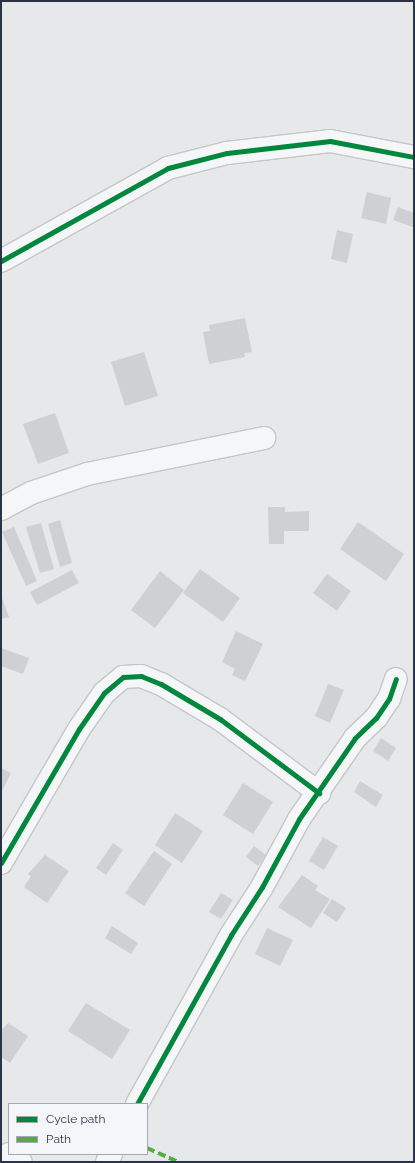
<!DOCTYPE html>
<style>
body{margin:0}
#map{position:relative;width:415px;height:1163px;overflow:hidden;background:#e6e8ea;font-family:Raleway,sans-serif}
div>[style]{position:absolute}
.building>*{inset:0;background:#ced0d3}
.roads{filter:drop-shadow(1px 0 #c4c6c8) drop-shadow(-1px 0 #c4c6c8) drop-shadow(0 1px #c4c6c8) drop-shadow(0 -1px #c4c6c8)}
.minor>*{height:22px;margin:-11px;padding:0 11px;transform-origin:11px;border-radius:11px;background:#f5f6f7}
.quiet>*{height:4px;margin-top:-2px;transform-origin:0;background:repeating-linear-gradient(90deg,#54ac47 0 8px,transparent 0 12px)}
.cycleway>*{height:5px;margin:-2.5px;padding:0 2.5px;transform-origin:2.5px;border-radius:2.5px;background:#00873e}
span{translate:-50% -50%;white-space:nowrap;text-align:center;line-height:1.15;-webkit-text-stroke:3px #f4f6f9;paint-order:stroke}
.frame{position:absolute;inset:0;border:2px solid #2b3445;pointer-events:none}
.legend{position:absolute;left:8px;top:1103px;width:140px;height:52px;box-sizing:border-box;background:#f4f6f9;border:1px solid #a4a8b1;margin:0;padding:5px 7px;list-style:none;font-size:12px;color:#2b3445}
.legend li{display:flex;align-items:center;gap:8px;height:20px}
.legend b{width:20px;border:1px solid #a4a8b1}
</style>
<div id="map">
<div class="building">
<i style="clip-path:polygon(367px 192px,391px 198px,386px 224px,361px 218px)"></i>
<i style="clip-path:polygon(398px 207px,414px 213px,413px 227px,393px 220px)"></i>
<i style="clip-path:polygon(337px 230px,353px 234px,347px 263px,331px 259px)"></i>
<i style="clip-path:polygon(245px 318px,252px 352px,244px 353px,245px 357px,209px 364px,203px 332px,210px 331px,209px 325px)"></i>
<i style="clip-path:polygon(144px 352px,158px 396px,125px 406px,111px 362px)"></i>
<i style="clip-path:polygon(55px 413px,69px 453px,38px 464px,23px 424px)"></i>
<i style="clip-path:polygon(268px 507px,285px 507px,285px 512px,309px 511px,309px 531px,284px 531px,284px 544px,269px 544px)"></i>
<i style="clip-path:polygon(60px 520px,72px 563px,60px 567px,48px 524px)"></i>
<i style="clip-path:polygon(358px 522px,404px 554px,386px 581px,340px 549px)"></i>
<i style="clip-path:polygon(41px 523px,54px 569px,40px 573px,26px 527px)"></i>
<i style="clip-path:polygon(14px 527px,37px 581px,26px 586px,2px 532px)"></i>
<i style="clip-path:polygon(200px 569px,240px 598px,223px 622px,183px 593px)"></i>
<i style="clip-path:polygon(72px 570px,79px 583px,37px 605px,30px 592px)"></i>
<i style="clip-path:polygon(160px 571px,184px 590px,155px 628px,131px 610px)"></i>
<i style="clip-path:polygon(327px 574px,351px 591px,337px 611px,313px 593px)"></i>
<i style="clip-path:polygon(1px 595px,9px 617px,1px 619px)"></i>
<i style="clip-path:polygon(236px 631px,263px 644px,245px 681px,232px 675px,235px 669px,222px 662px)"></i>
<i style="clip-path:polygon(1px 648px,29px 658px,23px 674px,1px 666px)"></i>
<i style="clip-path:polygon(328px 684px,344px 690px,330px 723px,315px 716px)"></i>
<i style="clip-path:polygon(381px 738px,396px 748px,388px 761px,373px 751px)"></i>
<i style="clip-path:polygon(1px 768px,11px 773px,1px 793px)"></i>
<i style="clip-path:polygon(360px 781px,383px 795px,376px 807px,354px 792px)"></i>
<i style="clip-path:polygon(243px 783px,273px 802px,253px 834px,223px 815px)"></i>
<i style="clip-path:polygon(175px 813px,203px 831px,182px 863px,155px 845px)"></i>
<i style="clip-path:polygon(323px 837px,338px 846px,324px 870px,309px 861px)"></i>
<i style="clip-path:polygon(113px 843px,123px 850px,106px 875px,96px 868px)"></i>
<i style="clip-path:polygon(254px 846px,266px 855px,258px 866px,246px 857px)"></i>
<i style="clip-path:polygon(154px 851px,172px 864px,144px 906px,125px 893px)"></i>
<i style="clip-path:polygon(45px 855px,69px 871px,47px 903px,24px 887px,31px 876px,28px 874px)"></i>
<i style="clip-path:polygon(302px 875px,318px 886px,315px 890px,330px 899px,311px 928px,278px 907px)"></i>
<i style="clip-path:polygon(221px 893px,233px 900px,221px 919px,209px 912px)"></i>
<i style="clip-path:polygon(332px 899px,346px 908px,337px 922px,323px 913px)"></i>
<i style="clip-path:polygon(112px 926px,138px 943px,131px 954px,105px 938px)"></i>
<i style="clip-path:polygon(267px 928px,293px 940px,280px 966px,255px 954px)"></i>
<i style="clip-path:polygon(86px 1003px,130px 1030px,112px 1059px,68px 1031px)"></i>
<i style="clip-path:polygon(8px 1023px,28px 1036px,10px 1063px,1px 1057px,1px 1031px)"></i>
</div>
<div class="roads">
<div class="minor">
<i style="left:1px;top:261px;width:191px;rotate:-29.1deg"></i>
<i style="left:168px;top:168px;width:61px;rotate:-14.3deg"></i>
<i style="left:227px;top:153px;width:104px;rotate:-6.6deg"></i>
<i style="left:330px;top:141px;width:86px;rotate:10.8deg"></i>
<i style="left:1px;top:509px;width:34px;rotate:-28deg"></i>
<i style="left:31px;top:493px;width:59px;rotate:-18.7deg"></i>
<i style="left:87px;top:474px;width:181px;rotate:-11.5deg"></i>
<i style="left:1px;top:863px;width:155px;rotate:-59.8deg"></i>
<i style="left:79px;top:729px;width:44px;rotate:-55.2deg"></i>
<i style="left:104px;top:693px;width:25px;rotate:-40deg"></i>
<i style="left:123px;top:677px;width:18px;rotate:-3deg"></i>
<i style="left:141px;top:676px;width:22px;rotate:22deg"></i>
<i style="left:161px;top:684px;width:69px;rotate:30.7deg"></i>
<i style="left:220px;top:719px;width:124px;rotate:36.8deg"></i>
<i style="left:137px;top:1104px;width:193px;rotate:-60.9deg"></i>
<i style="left:231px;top:935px;width:57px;rotate:-57.1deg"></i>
<i style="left:262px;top:887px;width:77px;rotate:-61.4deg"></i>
<i style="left:299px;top:819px;width:98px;rotate:-55.3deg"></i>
<i style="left:355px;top:738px;width:29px;rotate:-44deg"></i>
<i style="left:376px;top:718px;width:23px;rotate:-56deg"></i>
<i style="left:389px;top:699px;width:21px;rotate:-71deg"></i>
<i style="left:9px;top:1154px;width:14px;rotate:34deg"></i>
<i style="left:107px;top:1162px;width:9px;rotate:-63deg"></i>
</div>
</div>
<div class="quiet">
<i style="left:147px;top:1148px;width:34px;rotate:24deg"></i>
</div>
<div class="cycleway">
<i style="left:1px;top:261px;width:191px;rotate:-29.1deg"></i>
<i style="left:168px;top:168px;width:61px;rotate:-14.3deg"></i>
<i style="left:227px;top:153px;width:104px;rotate:-6.6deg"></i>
<i style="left:330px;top:141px;width:86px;rotate:10.8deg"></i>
<i style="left:1px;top:863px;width:155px;rotate:-59.8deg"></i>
<i style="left:79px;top:729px;width:44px;rotate:-55.2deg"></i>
<i style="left:104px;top:693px;width:25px;rotate:-40deg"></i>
<i style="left:123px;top:677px;width:18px;rotate:-3deg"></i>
<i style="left:141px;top:676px;width:22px;rotate:22deg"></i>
<i style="left:161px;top:684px;width:69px;rotate:30.7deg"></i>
<i style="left:220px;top:719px;width:124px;rotate:36.8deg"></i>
<i style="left:137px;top:1104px;width:193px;rotate:-60.9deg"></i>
<i style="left:231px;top:935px;width:57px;rotate:-57.1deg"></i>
<i style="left:262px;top:887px;width:77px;rotate:-61.4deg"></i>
<i style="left:299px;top:819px;width:98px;rotate:-55.3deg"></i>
<i style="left:355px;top:738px;width:29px;rotate:-44deg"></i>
<i style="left:376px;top:718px;width:23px;rotate:-56deg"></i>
<i style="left:389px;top:699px;width:21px;rotate:-71deg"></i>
</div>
<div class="frame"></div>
<ul class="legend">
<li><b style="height:5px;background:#00873e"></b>Cycle path</li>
<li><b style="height:5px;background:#54ac47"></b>Path</li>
</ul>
</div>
